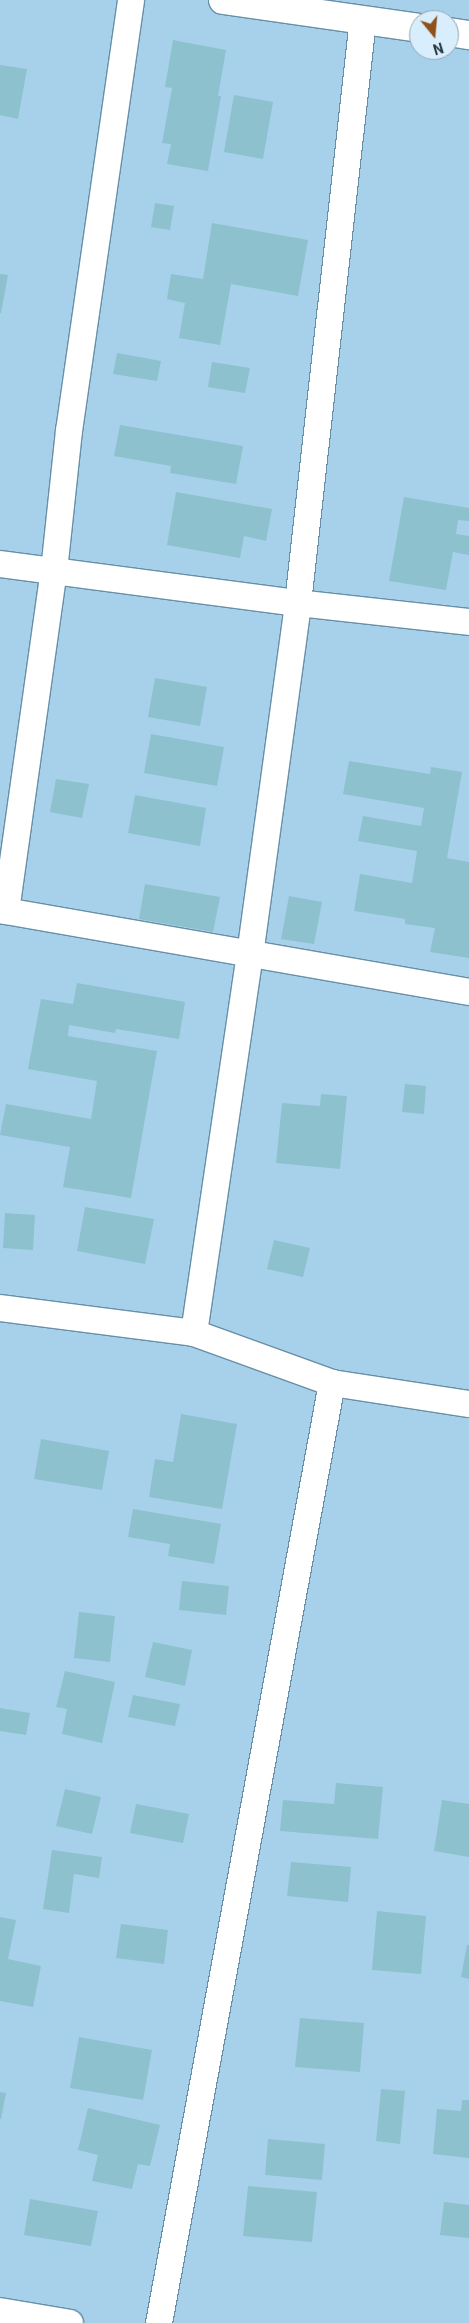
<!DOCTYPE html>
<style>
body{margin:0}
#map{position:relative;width:469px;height:2323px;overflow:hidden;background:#a7d1eb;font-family:Roboto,sans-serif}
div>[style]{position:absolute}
.building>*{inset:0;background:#8dc1ce}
.roads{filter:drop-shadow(1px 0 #678fa7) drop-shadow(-1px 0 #678fa7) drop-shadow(0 1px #678fa7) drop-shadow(0 -1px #678fa7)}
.street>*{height:26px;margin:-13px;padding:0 13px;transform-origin:13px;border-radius:13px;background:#fff}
.highway>*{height:28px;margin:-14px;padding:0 14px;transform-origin:14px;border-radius:14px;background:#fff}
span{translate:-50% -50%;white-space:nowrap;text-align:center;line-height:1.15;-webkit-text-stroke:4.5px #d9eefc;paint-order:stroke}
.north{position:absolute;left:409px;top:10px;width:50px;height:50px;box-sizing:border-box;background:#d9eefc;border:1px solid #93a6b2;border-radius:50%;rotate:163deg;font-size:14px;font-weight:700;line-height:20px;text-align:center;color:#293a44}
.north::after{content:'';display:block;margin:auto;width:18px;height:22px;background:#91511b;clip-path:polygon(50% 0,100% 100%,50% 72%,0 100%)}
</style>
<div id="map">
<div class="building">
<i style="clip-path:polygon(173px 40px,226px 50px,218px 96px,221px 96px,208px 171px,167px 164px,171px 144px,162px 143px,172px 88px,165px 87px)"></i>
<i style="clip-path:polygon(0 65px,27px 69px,18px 119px,0 115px)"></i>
<i style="clip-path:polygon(234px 95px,273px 102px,263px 159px,224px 152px)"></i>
<i style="clip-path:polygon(155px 203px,174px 206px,170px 230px,151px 227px)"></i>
<i style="clip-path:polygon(212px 223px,308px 240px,298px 296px,231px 284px,220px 345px,179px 338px,185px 303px,167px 299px,171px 274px,203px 279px)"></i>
<i style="clip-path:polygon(0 274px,8px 275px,1px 313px,0 313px)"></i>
<i style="clip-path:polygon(117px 353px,161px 361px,157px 381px,113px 374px)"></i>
<i style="clip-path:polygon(212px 362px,250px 368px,245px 393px,208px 387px)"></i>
<i style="clip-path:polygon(120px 425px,243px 446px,236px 484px,170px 473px,171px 466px,114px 456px)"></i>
<i style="clip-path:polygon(176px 492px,272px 509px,266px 541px,244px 536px,240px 558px,167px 545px)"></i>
<i style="clip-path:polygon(404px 497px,469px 508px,469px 521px,458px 520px,456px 534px,469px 536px,469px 555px,453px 552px,446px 590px,389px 581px)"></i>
<i style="clip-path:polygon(155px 678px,207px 687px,200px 726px,148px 717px)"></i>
<i style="clip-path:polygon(151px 734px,224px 747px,217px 786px,144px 773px)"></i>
<i style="clip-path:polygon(349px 761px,430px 774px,431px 767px,462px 772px,447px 858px,469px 862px,469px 958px,430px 952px,435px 928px,405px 924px,405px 919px,354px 911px,360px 874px,412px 883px,417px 851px,358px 841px,363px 816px,421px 826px,424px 808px,343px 794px)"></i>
<i style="clip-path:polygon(56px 779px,89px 784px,82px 818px,50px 812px)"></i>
<i style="clip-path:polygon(135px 795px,206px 808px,200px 846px,128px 833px)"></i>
<i style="clip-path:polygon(145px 884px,220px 897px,213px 932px,139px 919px)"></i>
<i style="clip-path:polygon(289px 896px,322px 902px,314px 944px,281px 939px)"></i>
<i style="clip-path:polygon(77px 983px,185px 1002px,179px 1039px,116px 1029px,115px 1033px,69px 1025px,68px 1036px,157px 1051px,131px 1198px,63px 1187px,70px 1147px,0 1135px,6px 1104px,91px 1119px,97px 1081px,28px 1069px,41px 999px,73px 1004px)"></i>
<i style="clip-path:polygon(405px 1084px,426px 1086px,424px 1114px,402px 1112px)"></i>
<i style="clip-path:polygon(321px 1094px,347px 1096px,340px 1169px,276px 1163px,282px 1103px,320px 1106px)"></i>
<i style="clip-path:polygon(85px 1207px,154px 1219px,145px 1264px,77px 1251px)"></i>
<i style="clip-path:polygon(5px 1213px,35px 1215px,33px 1250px,3px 1248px)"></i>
<i style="clip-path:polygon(274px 1240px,310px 1248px,303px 1277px,267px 1269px)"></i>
<i style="clip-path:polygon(181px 1414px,237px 1424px,222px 1509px,149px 1497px,155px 1459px,173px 1462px)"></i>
<i style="clip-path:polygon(41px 1439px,109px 1451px,102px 1490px,34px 1479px)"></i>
<i style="clip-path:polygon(133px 1509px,221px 1524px,214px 1564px,168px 1556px,170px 1544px,128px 1537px)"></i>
<i style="clip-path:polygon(182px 1581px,229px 1586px,226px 1615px,179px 1610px)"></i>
<i style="clip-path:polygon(79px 1612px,115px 1616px,110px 1662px,74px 1658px)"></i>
<i style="clip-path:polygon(153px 1642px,192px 1650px,185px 1686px,145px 1677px)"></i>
<i style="clip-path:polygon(65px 1671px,115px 1682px,102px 1743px,62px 1734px,67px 1709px,56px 1707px)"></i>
<i style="clip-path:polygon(133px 1695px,180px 1704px,175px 1726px,128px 1717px)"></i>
<i style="clip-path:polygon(0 1708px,30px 1713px,26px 1735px,0 1731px)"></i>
<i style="clip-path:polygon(336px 1783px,383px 1787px,378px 1839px,280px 1831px,283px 1800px,334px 1804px)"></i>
<i style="clip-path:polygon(65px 1789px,101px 1797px,92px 1834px,56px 1826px)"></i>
<i style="clip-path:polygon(442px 1800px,469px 1804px,469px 1857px,434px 1851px)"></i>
<i style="clip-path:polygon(136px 1804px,189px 1814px,183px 1843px,130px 1833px)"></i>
<i style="clip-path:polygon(52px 1850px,102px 1857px,99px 1878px,74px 1874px,69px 1913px,43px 1909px)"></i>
<i style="clip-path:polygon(291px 1862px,351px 1867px,348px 1902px,287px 1896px)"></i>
<i style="clip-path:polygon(377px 1911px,426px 1916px,421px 1974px,372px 1970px)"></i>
<i style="clip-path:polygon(0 1917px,16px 1920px,8px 1959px,41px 1966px,33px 2007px,0 2001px)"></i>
<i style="clip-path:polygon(121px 1924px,168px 1930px,164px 1964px,116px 1958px)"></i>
<i style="clip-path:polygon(467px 1945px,469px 1945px,469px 1979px,461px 1977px)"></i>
<i style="clip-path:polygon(300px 2018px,364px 2023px,360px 2072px,295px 2067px)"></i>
<i style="clip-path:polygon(79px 2037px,152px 2050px,143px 2100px,70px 2088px)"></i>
<i style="clip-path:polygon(381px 2089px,405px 2091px,400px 2144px,376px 2141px)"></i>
<i style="clip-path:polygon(0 2092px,6px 2093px,1px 2119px,0 2119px)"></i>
<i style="clip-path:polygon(462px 2100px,469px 2100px,469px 2158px,433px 2154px,437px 2109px,461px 2111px)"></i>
<i style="clip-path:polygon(88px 2108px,160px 2125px,150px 2166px,138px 2164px,132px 2189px,92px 2181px,98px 2155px,78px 2150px)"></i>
<i style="clip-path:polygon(268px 2139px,325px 2144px,322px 2180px,265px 2175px)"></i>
<i style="clip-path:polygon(248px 2186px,317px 2192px,312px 2242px,243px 2236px)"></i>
<i style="clip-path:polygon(30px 2199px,98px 2211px,91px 2246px,24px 2235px)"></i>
<i style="clip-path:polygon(444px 2202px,469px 2205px,469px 2238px,440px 2235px)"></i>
</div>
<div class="roads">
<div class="street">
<i style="left:0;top:564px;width:301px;rotate:7.5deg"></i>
<i style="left:298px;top:603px;width:172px;rotate:6.3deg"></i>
<i style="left:0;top:910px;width:476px;rotate:9.9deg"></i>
<i style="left:6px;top:911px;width:343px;rotate:-82deg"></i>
<i style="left:54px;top:571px;width:141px;rotate:-83.9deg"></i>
<i style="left:69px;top:431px;width:435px;rotate:-81.8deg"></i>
<i style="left:0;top:1308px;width:196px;rotate:7.3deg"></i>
<i style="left:194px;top:1333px;width:147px;rotate:19.9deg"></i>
<i style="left:332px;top:1383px;width:139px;rotate:8.7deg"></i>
<i style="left:194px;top:1333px;width:382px;rotate:-81.6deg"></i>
<i style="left:250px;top:955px;width:355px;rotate:-82.2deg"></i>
<i style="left:298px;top:603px;width:587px;rotate:-83.64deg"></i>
<i style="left:0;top:2311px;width:71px;rotate:9.7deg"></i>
<i style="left:159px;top:2323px;width:956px;rotate:-79.57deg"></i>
</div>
<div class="highway">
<i style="left:223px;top:0;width:198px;rotate:8.1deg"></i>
<i style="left:449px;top:32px;width:20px;rotate:9deg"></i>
</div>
</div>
<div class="north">N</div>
</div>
